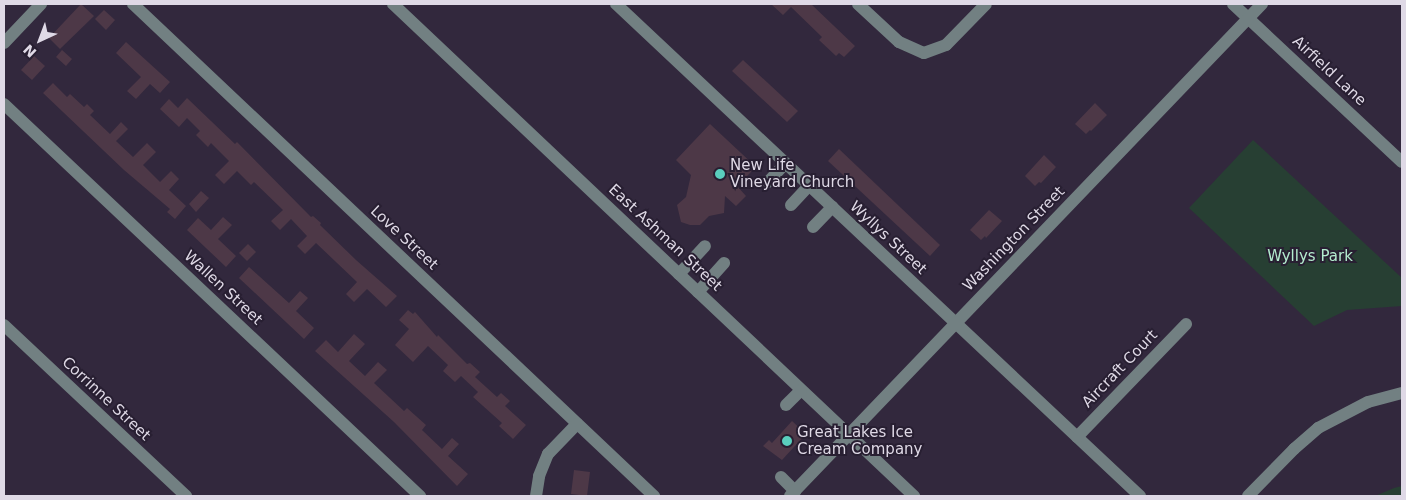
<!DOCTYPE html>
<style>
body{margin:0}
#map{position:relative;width:1406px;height:500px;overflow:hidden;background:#32283d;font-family:"DejaVu Sans",sans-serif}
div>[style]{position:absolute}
.green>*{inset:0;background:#273f33}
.building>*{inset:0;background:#4d3847}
.minor>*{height:12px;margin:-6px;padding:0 6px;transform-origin:6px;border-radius:6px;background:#728082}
.dots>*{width:14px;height:14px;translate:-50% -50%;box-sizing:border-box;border:2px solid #281f32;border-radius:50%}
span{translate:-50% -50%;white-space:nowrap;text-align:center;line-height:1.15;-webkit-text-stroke:4px #281f32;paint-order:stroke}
.street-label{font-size:15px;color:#dfd9e6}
.poi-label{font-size:15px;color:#dfd9e6}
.left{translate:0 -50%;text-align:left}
.park-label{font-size:15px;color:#b3ecce}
.frame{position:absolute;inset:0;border:5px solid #dfd9e6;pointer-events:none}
.north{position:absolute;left:15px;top:15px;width:50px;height:50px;-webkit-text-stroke:4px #281f32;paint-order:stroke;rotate:223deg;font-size:14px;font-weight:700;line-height:20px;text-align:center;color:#dfd9e6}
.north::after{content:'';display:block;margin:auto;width:18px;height:22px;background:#dfd9e6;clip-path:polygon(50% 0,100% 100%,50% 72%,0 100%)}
</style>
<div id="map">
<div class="green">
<i style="clip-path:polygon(1253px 140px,1402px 278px,1402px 306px,1347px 310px,1314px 326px,1189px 208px)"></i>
<i style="clip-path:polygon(1402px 486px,1402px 496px,1375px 496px,1394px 488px)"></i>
</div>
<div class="building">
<i style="clip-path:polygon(81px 4px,94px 16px,60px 49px,49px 38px)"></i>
<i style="clip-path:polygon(771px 4px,811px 4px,855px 46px,844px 57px,839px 53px,836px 56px,819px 40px,822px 37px,791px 7px,783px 15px)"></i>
<i style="clip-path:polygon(104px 10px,115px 20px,106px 30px,95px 19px)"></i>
<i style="clip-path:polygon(126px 42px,170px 82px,160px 93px,150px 84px,136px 99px,127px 91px,141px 77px,116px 53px)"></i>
<i style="clip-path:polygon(62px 50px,72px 59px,66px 66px,56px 57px)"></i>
<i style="clip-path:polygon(34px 56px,45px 66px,32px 80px,21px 70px)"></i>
<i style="clip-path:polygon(743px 60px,798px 111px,787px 122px,732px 71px)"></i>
<i style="clip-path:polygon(53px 83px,67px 97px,70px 94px,84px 107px,87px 104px,94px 111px,90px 115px,110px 134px,121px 122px,128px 129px,116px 141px,133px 157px,147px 143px,156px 152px,143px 165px,160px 182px,171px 171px,179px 179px,169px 190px,186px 206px,175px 219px,167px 212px,170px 209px,124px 170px,43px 93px)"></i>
<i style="clip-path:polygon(187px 98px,235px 144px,237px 142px,311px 217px,313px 216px,321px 223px,320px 225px,356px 260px,397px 296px,386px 307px,367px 289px,354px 302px,346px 294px,357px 282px,316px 243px,305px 254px,297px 246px,307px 236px,291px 219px,280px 230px,271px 221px,283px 210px,254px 182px,251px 185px,237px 171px,224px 184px,215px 175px,229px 161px,211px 143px,208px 147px,196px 135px,200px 131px,187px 118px,179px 127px,160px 109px,169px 99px,178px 108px)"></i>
<i style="clip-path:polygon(1095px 103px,1107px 115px,1091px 131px,1090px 130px,1086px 134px,1075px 124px)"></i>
<i style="clip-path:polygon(710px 124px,756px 167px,737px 186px,746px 196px,736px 206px,725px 196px,724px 213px,709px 216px,700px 225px,690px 225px,681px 222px,677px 205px,686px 197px,691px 175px,676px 160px)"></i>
<i style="clip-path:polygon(839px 149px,940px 245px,930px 256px,828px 161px)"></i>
<i style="clip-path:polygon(1044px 155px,1056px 167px,1041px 183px,1039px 182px,1035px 186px,1025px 176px)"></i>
<i style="clip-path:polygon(201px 191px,209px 198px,196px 212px,189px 204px)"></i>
<i style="clip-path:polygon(989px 210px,1002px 221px,986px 238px,985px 236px,981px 240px,970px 230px)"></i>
<i style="clip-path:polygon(223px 217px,232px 225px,218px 239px,236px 256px,226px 267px,187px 230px,198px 218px,211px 230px)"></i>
<i style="clip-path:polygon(248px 244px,256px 252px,247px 261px,239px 253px)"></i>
<i style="clip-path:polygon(249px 267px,289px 303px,300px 291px,308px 298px,296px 311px,314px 328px,304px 339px,239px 278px)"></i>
<i style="clip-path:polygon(408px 310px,413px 314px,415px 312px,437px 337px,438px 335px,467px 364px,470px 363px,480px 372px,475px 377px,497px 397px,501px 393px,510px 401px,505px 406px,526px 425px,513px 439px,499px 426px,502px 423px,473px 397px,478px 392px,461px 376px,455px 382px,443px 371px,448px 365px,428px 346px,413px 362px,395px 345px,409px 329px,399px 320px)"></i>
<i style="clip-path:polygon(354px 334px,365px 344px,349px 361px,365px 376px,378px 362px,387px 370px,374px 383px,404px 411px,407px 408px,426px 425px,422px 430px,442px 449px,452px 438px,459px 444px,448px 456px,468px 474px,457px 486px,394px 422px,315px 351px,326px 340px,338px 352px)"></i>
<i style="clip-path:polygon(792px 421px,806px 434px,782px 460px,763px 446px,769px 440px,772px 443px)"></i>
<i style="clip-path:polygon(574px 470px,590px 472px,587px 496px,571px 494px)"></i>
</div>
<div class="minor">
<i style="left:133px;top:4px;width:717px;rotate:43.36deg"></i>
<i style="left:393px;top:4px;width:717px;rotate:43.36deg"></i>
<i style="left:616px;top:4px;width:719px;rotate:43.2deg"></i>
<i style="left:858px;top:4px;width:56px;rotate:42.8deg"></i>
<i style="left:899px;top:42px;width:27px;rotate:24deg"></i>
<i style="left:924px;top:53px;width:23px;rotate:-20deg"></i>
<i style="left:946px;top:45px;width:57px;rotate:-45.7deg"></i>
<i style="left:1233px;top:4px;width:231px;rotate:43.1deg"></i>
<i style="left:4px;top:43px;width:54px;rotate:-46.5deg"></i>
<i style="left:4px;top:104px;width:572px;rotate:43.3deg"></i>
<i style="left:768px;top:182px;width:25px;rotate:-47deg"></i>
<i style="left:791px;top:205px;width:26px;rotate:-47deg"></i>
<i style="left:813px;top:227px;width:28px;rotate:-46deg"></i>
<i style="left:679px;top:274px;width:38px;rotate:-47deg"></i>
<i style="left:698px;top:292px;width:39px;rotate:-48deg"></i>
<i style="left:4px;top:325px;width:250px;rotate:43.2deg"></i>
<i style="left:786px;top:405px;width:21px;rotate:-45deg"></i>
<i style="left:1077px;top:437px;width:157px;rotate:-46deg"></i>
<i style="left:781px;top:477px;width:20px;rotate:45deg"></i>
<i style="left:536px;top:496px;width:20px;rotate:-81deg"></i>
<i style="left:539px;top:476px;width:24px;rotate:-68deg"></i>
<i style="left:548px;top:454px;width:42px;rotate:-46deg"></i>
<i style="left:790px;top:496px;width:682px;rotate:-46.19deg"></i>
<i style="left:1248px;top:496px;width:66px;rotate:-45.6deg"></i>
<i style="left:1294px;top:449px;width:32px;rotate:-41deg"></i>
<i style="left:1318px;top:428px;width:56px;rotate:-27.5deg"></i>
<i style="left:1368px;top:402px;width:35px;rotate:-15deg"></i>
</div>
<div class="dots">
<i style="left:720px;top:174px;background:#5acebd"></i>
<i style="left:787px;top:441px;background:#5acebd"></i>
</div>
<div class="street-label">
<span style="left:1329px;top:71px;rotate:43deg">Airfield Lane</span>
<span style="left:404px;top:238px;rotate:43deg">Love Street</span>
<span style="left:665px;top:238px;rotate:43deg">East Ashman Street</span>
<span style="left:888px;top:238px;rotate:43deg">Wyllys Street</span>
<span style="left:1014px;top:239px;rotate:-46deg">Washington Street</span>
<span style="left:223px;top:288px;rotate:43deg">Wallen Street</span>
<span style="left:1120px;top:369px;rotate:-46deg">Aircraft Court</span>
<span style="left:106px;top:399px;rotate:43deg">Corrinne Street</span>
</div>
<div class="poi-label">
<span class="left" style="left:730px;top:174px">New Life<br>Vineyard Church</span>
<span class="left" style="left:797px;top:441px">Great Lakes Ice<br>Cream Company</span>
</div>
<div class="park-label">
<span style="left:1310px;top:257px">Wyllys Park</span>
</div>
<div class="frame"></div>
<div class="north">N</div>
</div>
